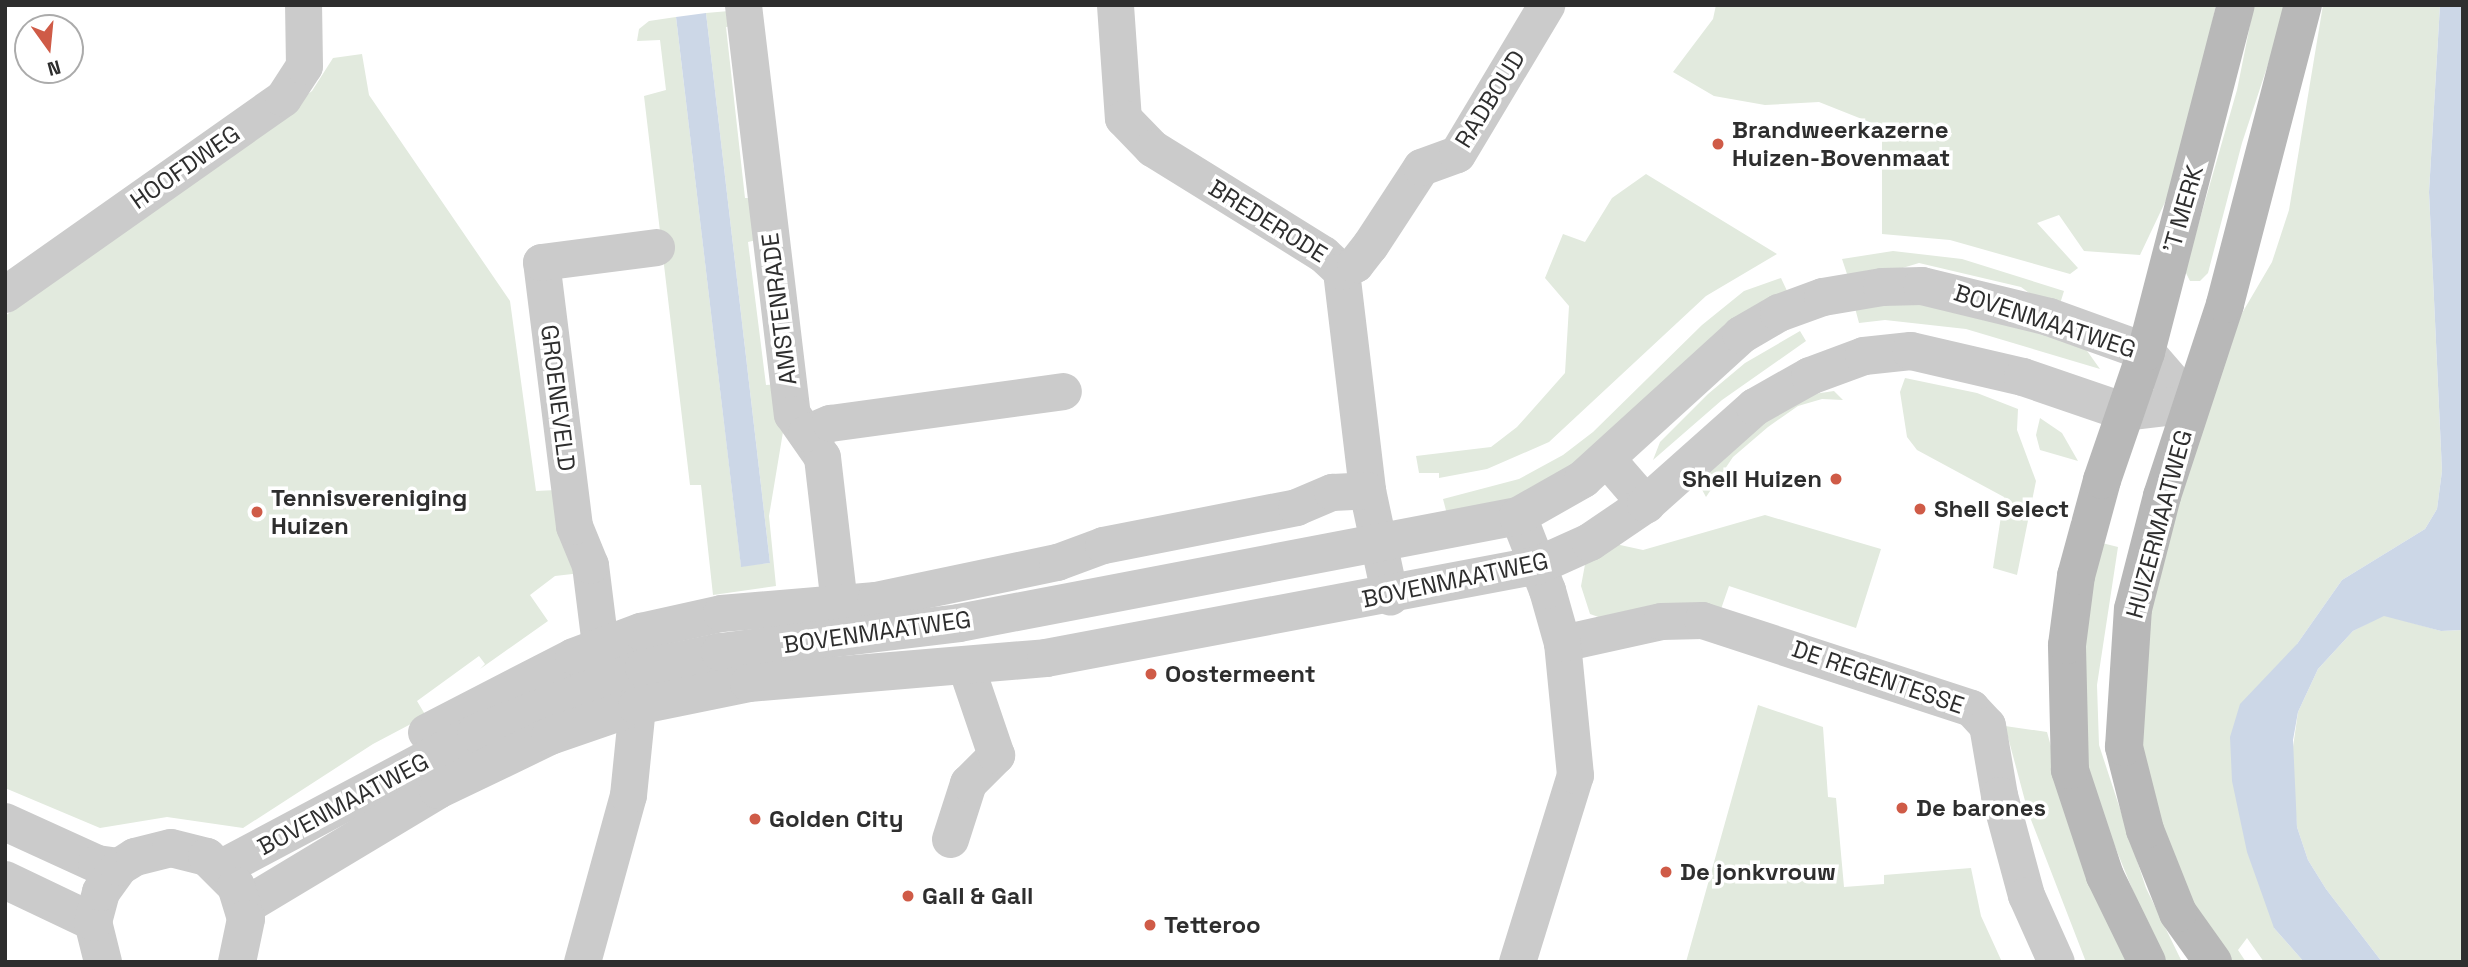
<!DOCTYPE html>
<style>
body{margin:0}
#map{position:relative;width:2468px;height:967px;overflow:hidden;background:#fff;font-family:"Space Grotesk",sans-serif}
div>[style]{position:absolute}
.green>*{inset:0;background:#e2eade}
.water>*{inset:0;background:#ccd7e7}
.minor>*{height:37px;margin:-18.5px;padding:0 18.5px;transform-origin:18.5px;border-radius:18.5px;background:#cbcbcb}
.tertiary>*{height:38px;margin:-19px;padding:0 19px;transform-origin:19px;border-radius:19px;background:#cbcbcb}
.secondary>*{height:38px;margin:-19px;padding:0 19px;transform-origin:19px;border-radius:19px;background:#b8b8b8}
.dots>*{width:19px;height:19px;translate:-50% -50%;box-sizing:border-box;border:4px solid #fff;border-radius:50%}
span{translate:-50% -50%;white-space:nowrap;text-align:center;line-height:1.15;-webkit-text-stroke:7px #fff;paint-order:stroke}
.street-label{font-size:24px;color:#2e2e2e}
.poi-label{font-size:24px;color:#2e2e2e;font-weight:700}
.left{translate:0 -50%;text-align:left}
.right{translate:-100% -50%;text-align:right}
.frame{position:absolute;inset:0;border:7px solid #2e2e2e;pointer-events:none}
.north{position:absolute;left:14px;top:14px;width:70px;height:70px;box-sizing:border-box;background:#fff;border:2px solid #ababab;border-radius:50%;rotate:165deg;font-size:19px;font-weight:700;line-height:28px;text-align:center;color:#2e2e2e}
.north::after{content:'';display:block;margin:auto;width:24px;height:32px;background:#cf5b47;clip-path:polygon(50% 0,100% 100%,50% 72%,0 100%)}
</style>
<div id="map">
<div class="green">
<i style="clip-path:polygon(1716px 5px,2216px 5px,2177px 177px,2140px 255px,2084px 251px,2059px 215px,2037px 223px,2078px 268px,2070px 274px,1950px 240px,1882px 234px,1882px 127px,1819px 102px,1765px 105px,1714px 96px,1673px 72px,1713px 19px)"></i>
<i style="clip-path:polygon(2254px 5px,2284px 5px,2280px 28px,2242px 143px,2208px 273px,2200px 281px,2190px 281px,2185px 271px,2237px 90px)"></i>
<i style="clip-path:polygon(2323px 5px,2440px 5px,2429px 192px,2442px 471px,2437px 509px,2425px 529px,2342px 580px,2297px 644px,2274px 928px,2304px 962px,2264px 962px,2247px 938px,2238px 950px,2246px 962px,2225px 962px,2191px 908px,2145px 792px,2140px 691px,2147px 626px,2172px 522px,2238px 320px,2272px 262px,2289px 210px)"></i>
<i style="clip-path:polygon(729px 11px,736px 26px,726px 27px,745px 198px,755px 198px,761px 239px,748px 242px,766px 385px,780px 384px,783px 432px,769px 516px,776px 586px,713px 595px,701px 485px,690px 485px,644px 96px,666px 90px,660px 40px,637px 41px,639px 29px,649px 21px,676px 17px,741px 566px,770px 563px,706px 13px)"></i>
<i style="clip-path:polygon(362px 54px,369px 95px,510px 301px,536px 491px,556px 490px,581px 573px,555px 576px,530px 595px,548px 621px,480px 669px,485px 664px,479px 656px,417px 701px,426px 716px,373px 744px,243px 828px,167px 817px,100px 828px,5px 788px,5px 316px,312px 91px,333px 58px)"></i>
<i style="clip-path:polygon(1646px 174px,1777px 254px,1706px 296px,1549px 442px,1487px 469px,1439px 478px,1439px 473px,1419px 473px,1416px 456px,1491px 447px,1517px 427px,1565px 373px,1569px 306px,1545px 278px,1563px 234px,1585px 242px,1612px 198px)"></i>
<i style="clip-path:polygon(1893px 251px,1962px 259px,2064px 291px,2059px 307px,2043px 303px,2021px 287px,1919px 263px,1886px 273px,1847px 274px,1842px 259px)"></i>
<i style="clip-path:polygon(1781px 278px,1788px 293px,1590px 458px,1526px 496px,1448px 518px,1443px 499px,1519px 479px,1563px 455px,1593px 432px,1702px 325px,1744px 291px)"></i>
<i style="clip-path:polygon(1889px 299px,1961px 306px,2080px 341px,2100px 369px,1966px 329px,1885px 320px,1859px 323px,1855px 308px)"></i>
<i style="clip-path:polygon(1800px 331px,1806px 341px,1722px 400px,1653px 460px,1660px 442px,1708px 394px,1745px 363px)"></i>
<i style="clip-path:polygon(1905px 378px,1977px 393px,2018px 409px,2017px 430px,2036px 481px,2017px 575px,1993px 568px,2004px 497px,1917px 450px,1907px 437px,1900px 392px)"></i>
<i style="clip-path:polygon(1834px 391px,1843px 400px,1822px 399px,1798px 406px,1768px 427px,1733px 457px,1706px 497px,1700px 486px,1718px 456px,1787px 398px)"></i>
<i style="clip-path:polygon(2040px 418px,2062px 433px,2078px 461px,2040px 450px,2036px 435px)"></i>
<i style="clip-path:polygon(1765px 515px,1881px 549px,1856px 628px,1729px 586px,1721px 609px,1607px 620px,1590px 614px,1581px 586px,1586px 559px,1611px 543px,1643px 550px)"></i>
<i style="clip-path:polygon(2098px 542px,2118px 547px,2097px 685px,2099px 745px,2146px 888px,2182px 962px,2162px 962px,2087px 778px,2075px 710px)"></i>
<i style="clip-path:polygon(2384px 615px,2441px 631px,2463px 630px,2463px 962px,2382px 962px,2326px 889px,2308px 860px,2297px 827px,2291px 761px,2298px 712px,2318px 669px,2353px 631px)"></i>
<i style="clip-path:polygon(1758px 705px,1823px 727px,1828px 797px,1836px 798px,1844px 887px,1884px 884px,1884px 875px,1971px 868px,1981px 916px,2002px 962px,1686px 962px)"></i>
<i style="clip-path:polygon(2005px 726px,2047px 732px,2067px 805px,2134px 962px,2086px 962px,2028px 812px)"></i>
</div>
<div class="water">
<i style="clip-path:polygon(2440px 5px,2463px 5px,2463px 630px,2441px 631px,2384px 616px,2353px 631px,2318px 669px,2298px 712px,2293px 740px,2297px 827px,2308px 860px,2326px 889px,2382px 962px,2304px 962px,2274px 928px,2247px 852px,2232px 781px,2230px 737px,2240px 704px,2297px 644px,2342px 580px,2425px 529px,2437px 509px,2442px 471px,2429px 192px)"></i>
<i style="clip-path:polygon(706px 13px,770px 563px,741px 567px,676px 17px)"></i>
</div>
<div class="minor">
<i style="left:743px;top:5px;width:412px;rotate:83.2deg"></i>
<i style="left:792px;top:414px;width:52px;rotate:55.1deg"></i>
<i style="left:822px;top:457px;width:148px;rotate:83.4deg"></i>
<i style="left:1115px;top:5px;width:113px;rotate:86deg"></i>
<i style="left:1123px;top:118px;width:42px;rotate:46deg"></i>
<i style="left:1152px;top:148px;width:201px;rotate:31.8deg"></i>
<i style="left:1323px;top:254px;width:25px;rotate:43deg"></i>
<i style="left:1341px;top:271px;width:221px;rotate:83.2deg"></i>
<i style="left:1367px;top:490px;width:109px;rotate:77.9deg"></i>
<i style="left:1341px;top:271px;width:16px;rotate:-27deg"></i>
<i style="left:1355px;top:264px;width:24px;rotate:-52deg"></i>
<i style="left:1370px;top:245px;width:93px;rotate:-56.8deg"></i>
<i style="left:1421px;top:167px;width:38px;rotate:-20deg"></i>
<i style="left:1457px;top:154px;width:174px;rotate:-59.1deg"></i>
<i style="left:5px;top:294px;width:340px;rotate:-35.2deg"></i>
<i style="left:283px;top:98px;width:38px;rotate:-57deg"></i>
<i style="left:304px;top:66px;width:61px;rotate:-90.9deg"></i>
<i style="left:806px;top:433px;width:26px;rotate:-23deg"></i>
<i style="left:830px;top:423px;width:235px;rotate:-7.8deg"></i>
<i style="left:1607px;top:459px;width:60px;rotate:49.1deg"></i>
<i style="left:1562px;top:643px;width:101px;rotate:-12.5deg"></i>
<i style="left:1661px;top:621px;width:41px;rotate:-1.4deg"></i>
<i style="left:1702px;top:620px;width:283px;rotate:18.1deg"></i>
<i style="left:1971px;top:708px;width:23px;rotate:47deg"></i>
<i style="left:1987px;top:725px;width:71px;rotate:80.3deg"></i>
<i style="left:1999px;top:795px;width:104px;rotate:74.9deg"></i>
<i style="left:2026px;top:895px;width:73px;rotate:65.9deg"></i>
<i style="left:600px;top:645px;width:81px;rotate:-97.1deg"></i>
<i style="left:590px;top:565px;width:42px;rotate:-112.3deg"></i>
<i style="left:574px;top:526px;width:266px;rotate:-97.1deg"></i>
<i style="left:541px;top:262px;width:116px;rotate:-7.4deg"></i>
<i style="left:426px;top:732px;width:165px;rotate:-27.3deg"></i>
<i style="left:573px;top:656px;width:72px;rotate:-20.5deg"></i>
<i style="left:640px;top:631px;width:83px;rotate:-12.5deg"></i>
<i style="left:721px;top:613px;width:155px;rotate:-4.8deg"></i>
<i style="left:875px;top:600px;width:186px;rotate:-11.8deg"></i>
<i style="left:1057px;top:562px;width:49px;rotate:-20.3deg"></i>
<i style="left:1103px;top:545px;width:197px;rotate:-11.1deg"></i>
<i style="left:1296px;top:507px;width:39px;rotate:-23deg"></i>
<i style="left:1332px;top:492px;width:35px;rotate:-3deg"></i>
<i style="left:950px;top:839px;width:59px;rotate:-72.2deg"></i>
<i style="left:968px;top:783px;width:40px;rotate:-45deg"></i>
<i style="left:996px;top:755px;width:96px;rotate:-108.8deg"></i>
<i style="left:582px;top:962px;width:173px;rotate:-74.6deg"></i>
<i style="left:628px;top:795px;width:89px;rotate:-84.2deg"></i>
<i style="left:1517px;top:962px;width:196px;rotate:-72.8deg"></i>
<i style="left:1575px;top:775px;width:133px;rotate:-95.6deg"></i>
<i style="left:1562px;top:643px;width:55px;rotate:-105.8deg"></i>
<i style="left:1547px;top:590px;width:79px;rotate:-111.4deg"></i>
</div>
<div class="tertiary">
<i style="left:5px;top:822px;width:101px;rotate:24.5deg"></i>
<i style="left:97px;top:864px;width:22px;rotate:8deg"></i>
<i style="left:222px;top:868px;width:288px;rotate:-28deg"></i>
<i style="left:476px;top:733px;width:180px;rotate:-21.2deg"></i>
<i style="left:644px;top:668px;width:78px;rotate:-11.9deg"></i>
<i style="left:720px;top:652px;width:241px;rotate:-6.9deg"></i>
<i style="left:959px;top:623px;width:569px;rotate:-10.84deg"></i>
<i style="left:1518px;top:516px;width:75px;rotate:-29.6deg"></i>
<i style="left:1583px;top:479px;width:214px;rotate:-42.3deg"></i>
<i style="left:1741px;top:335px;width:44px;rotate:-30.1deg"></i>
<i style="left:1779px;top:313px;width:47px;rotate:-20deg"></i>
<i style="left:1823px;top:297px;width:60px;rotate:-9.6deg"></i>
<i style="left:1882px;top:287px;width:40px;rotate:-1.4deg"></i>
<i style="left:1922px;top:286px;width:131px;rotate:13.7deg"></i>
<i style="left:2049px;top:317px;width:103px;rotate:19.8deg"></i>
<i style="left:2146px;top:352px;width:69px;rotate:49.1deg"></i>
<i style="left:5px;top:880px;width:98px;rotate:25.5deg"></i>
<i style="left:245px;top:906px;width:225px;rotate:-31deg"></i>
<i style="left:438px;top:790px;width:124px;rotate:-25.7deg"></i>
<i style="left:550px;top:736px;width:92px;rotate:-19deg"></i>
<i style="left:637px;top:706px;width:114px;rotate:-11.6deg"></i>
<i style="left:749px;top:683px;width:298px;rotate:-4.8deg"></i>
<i style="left:1046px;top:658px;width:502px;rotate:-10.68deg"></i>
<i style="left:1539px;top:565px;width:56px;rotate:-24.3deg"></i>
<i style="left:1590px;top:542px;width:68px;rotate:-34.2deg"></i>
<i style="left:1646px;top:504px;width:146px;rotate:-41.7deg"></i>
<i style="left:1755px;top:407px;width:63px;rotate:-29.4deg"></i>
<i style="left:1810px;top:376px;width:58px;rotate:-20.3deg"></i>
<i style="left:1864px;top:356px;width:47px;rotate:-6.1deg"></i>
<i style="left:1911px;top:351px;width:115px;rotate:13.1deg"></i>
<i style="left:2023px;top:377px;width:108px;rotate:18.9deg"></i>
<i style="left:2125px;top:412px;width:66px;rotate:-6.9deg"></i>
<i style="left:103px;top:962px;width:41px;rotate:-104deg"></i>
<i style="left:93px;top:922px;width:31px;rotate:-75deg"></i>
<i style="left:101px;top:892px;width:31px;rotate:-54deg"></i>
<i style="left:119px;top:867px;width:19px;rotate:-32deg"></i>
<i style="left:135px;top:857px;width:37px;rotate:-14deg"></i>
<i style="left:171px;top:848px;width:37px;rotate:14deg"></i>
<i style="left:207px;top:857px;width:41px;rotate:45deg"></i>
<i style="left:236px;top:886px;width:34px;rotate:73deg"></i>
<i style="left:246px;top:919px;width:44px;rotate:101.8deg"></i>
</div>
<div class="secondary">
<i style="left:2147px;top:962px;width:96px;rotate:-116deg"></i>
<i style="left:2105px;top:876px;width:112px;rotate:-108.3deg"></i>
<i style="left:2070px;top:770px;width:125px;rotate:-91.4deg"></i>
<i style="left:2067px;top:645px;width:70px;rotate:-82.6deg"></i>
<i style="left:2076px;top:576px;width:99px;rotate:-74.8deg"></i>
<i style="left:2102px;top:480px;width:135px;rotate:-71deg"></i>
<i style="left:2146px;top:352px;width:358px;rotate:-75.5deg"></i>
<i style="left:2213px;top:962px;width:60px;rotate:-125.5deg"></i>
<i style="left:2178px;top:913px;width:89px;rotate:-111.7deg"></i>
<i style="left:2145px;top:830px;width:86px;rotate:-104.2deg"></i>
<i style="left:2124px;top:747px;width:138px;rotate:-86.3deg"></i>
<i style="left:2133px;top:609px;width:117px;rotate:-75.6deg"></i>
<i style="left:2162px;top:496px;width:202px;rotate:-71.8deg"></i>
<i style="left:2225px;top:304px;width:309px;rotate:-75.4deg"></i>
</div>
<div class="dots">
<i style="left:1718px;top:144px;background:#cf5b47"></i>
<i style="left:1836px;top:479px;background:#cf5b47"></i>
<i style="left:1920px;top:509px;background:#cf5b47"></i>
<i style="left:257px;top:512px;background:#cf5b47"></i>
<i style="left:1151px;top:674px;background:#cf5b47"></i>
<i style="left:1902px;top:808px;background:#cf5b47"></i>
<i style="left:755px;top:819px;background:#cf5b47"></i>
<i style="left:1666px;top:872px;background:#cf5b47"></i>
<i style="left:908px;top:896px;background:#cf5b47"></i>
<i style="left:1150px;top:925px;background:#cf5b47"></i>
</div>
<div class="street-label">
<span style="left:1490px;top:99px;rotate:-58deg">RADBOUD</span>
<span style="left:185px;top:167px;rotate:-35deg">HOOFDWEG</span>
<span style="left:2183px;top:209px;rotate:-74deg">'T MERK</span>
<span style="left:1268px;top:221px;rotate:32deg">BREDERODE</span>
<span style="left:779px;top:309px;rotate:-97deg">AMSTENRADE</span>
<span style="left:2045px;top:321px;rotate:18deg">BOVENMAATWEG</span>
<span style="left:558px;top:398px;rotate:83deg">GROENEVELD</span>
<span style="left:2159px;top:524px;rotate:-75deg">HUIZERMAATWEG</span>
<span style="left:1455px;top:580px;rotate:-12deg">BOVENMAATWEG</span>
<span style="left:877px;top:632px;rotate:-8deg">BOVENMAATWEG</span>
<span style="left:1878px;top:677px;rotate:19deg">DE REGENTESSE</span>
<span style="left:343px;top:804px;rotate:-28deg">BOVENMAATWEG</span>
</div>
<div class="poi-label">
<span class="left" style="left:1732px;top:144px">Brandweerkazerne<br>Huizen-Bovenmaat</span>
<span class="right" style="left:1822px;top:479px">Shell Huizen</span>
<span class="left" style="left:271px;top:512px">Tennisvereniging<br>Huizen</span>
<span class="left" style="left:1934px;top:509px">Shell Select</span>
<span class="left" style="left:1165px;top:674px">Oostermeent</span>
<span class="left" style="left:1916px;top:808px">De barones</span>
<span class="left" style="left:769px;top:819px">Golden City</span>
<span class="left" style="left:1680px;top:872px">De jonkvrouw</span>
<span class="left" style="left:922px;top:896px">Gall &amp; Gall</span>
<span class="left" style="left:1164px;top:925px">Tetteroo</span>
</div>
<div class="frame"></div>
<div class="north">N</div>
</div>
